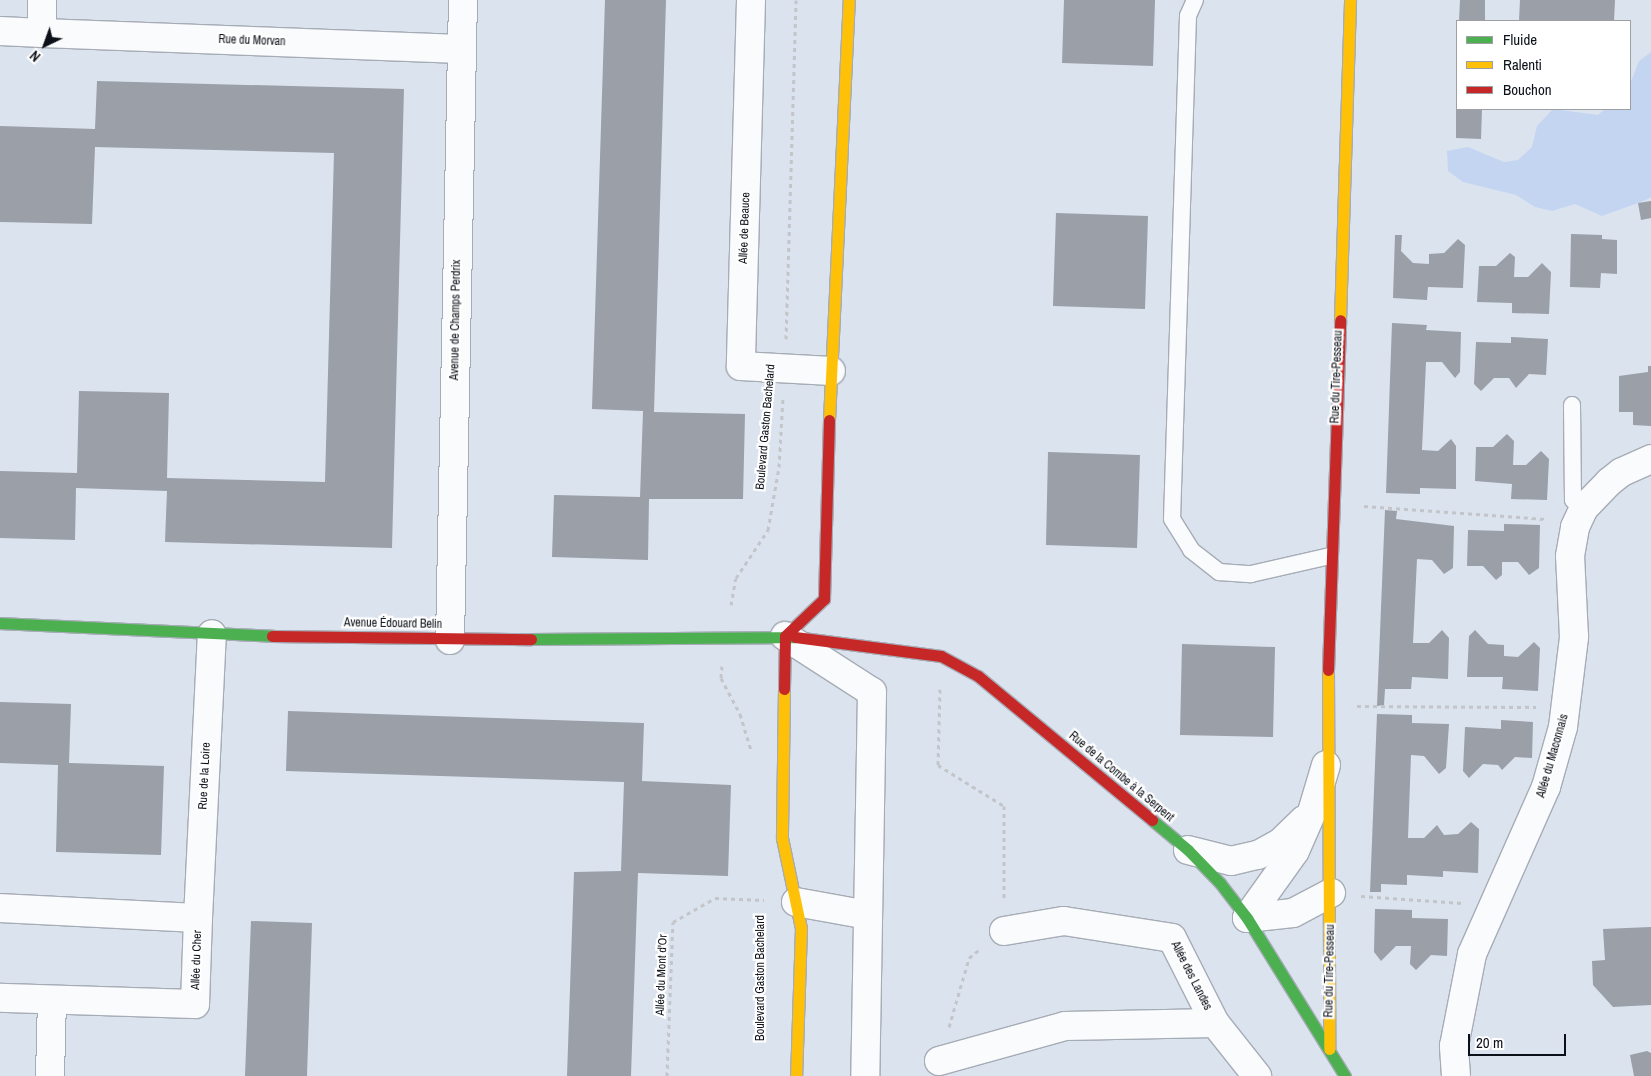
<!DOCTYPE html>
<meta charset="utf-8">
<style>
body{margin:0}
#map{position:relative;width:1651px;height:1076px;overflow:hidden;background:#dbe3ef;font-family:"Archivo Narrow",sans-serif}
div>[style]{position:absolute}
.green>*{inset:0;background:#c4d5f2}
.building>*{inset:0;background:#9a9fa8}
.path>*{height:3px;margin-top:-1.5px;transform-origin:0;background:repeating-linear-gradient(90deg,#c3c5c9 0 4px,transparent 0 8px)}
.roads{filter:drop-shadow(1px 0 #a6acb5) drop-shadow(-1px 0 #a6acb5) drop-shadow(0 1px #a6acb5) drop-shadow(0 -1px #a6acb5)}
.lane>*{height:16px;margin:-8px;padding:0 8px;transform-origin:8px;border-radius:8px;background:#fafbfd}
.street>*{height:28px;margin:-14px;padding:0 14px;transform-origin:14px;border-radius:14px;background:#fafbfd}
.fast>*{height:11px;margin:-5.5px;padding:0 5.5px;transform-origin:5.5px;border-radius:5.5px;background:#4caf50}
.slow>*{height:11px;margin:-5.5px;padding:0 5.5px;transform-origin:5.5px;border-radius:5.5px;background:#ffc107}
.jam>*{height:11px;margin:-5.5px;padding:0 5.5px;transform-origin:5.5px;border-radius:5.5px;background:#c62828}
span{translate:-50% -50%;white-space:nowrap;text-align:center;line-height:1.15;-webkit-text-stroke:4.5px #fff;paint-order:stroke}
.street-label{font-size:12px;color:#0c1018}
.legend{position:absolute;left:1456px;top:20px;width:175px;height:90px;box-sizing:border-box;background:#fff;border:1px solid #9e9fa3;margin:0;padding:6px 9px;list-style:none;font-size:15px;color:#0c1018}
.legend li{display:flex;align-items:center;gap:10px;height:25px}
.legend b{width:25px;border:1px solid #9e9fa3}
.north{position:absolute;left:20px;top:20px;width:50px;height:50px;-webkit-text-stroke:4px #fff;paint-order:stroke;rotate:222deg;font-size:14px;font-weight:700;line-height:20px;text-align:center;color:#0c1018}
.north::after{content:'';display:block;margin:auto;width:18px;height:22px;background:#0c1018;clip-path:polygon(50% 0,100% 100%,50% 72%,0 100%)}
.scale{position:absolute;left:1468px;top:1034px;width:98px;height:22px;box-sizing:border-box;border:2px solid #0c1018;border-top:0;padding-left:6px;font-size:15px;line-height:18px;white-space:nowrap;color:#0c1018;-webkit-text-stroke:4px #fff;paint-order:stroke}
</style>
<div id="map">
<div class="green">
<i style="clip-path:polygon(1651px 52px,1651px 197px,1646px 200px,1602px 216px,1575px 204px,1552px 211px,1535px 207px,1516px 195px,1463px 182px,1448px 171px,1447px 151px,1468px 147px,1504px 162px,1518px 160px,1532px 147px,1537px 126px,1553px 109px,1598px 115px,1605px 109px,1630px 109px,1630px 84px,1639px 61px)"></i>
</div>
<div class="building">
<i style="clip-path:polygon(605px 0,666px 0,654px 412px,745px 414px,743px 499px,649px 499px,648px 560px,552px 557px,554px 495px,640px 497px,643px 411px,592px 409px)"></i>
<i style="clip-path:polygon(1064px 0,1155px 0,1153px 66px,1062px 63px)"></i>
<i style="clip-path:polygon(1460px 0,1485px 0,1485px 21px,1459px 21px)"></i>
<i style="clip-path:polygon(1520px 0,1615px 0,1614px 21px,1519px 21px)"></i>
<i style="clip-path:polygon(97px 81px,404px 89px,392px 548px,165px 542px,167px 491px,76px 488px,75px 540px,0 538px,0 471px,77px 473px,79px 391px,169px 393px,167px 478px,325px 482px,334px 153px,95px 147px,92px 224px,0 222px,0 126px,95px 129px)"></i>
<i style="clip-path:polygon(1456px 109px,1482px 109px,1481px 139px,1456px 138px)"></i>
<i style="clip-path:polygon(1651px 201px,1651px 218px,1641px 220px,1638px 203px)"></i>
<i style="clip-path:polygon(1056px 213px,1148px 216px,1145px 309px,1053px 306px)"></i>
<i style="clip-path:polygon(1571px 234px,1602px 235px,1602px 239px,1617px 240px,1617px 274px,1601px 273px,1600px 288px,1570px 287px)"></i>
<i style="clip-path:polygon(1395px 235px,1402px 235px,1401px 251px,1413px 263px,1429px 264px,1429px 254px,1444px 253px,1458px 239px,1465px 245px,1463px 288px,1428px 287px,1427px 300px,1393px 298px)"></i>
<i style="clip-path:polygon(1510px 253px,1515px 257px,1514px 277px,1528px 277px,1542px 263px,1551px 272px,1549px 314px,1512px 313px,1512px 303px,1477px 302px,1479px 266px,1496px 266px)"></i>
<i style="clip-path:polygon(1392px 323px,1427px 325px,1426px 330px,1461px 332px,1460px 372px,1455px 378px,1442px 362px,1426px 362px,1422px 450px,1438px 451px,1451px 439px,1456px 446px,1456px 489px,1420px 488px,1420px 494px,1386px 493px)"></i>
<i style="clip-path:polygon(1511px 337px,1548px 339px,1546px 375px,1529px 374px,1516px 388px,1509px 378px,1494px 378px,1481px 391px,1474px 384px,1476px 342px,1511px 343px)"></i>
<i style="clip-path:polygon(1648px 366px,1651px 366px,1651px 426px,1633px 425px,1633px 412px,1619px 412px,1619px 376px,1648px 372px)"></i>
<i style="clip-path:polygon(1507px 434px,1514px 441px,1513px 465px,1526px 465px,1541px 451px,1549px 459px,1547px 500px,1511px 499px,1512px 484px,1475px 481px,1476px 447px,1493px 447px)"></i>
<i style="clip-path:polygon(1048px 452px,1140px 455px,1137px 548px,1046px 545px)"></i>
<i style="clip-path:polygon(1385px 510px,1397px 511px,1396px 519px,1454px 526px,1453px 568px,1444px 574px,1432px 560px,1417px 559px,1413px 643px,1429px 643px,1442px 630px,1449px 638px,1448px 679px,1412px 677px,1411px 689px,1385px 689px,1384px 705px,1377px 706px)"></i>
<i style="clip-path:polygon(1504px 524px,1540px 525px,1539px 568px,1529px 575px,1518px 562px,1502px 562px,1502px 575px,1496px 580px,1483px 566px,1467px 566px,1468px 530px,1504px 531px)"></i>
<i style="clip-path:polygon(1475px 630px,1488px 644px,1504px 645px,1504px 656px,1518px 657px,1534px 642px,1540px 648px,1538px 691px,1502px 689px,1503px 677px,1467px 677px,1469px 636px)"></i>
<i style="clip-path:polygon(1182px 644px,1275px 647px,1273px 737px,1180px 735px)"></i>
<i style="clip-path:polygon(0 702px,71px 704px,69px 763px,164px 766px,161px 855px,56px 852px,58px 765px,0 763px)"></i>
<i style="clip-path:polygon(288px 711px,644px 723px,642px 781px,731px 785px,728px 876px,638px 873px,631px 1076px,567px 1076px,574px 872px,621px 871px,624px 782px,286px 771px)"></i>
<i style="clip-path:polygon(1377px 714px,1412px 715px,1412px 723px,1449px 724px,1446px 768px,1439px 774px,1424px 756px,1411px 755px,1408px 838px,1424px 838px,1437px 825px,1444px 835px,1458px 834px,1471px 822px,1479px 829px,1478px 873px,1443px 871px,1443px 877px,1407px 875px,1407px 885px,1381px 884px,1381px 892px,1370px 892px)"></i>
<i style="clip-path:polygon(1501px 720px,1533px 722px,1532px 758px,1515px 757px,1502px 770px,1498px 765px,1483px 764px,1469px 778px,1463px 771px,1465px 727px,1501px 729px)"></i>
<i style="clip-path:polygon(1375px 909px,1412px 910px,1412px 918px,1448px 919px,1447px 956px,1431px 955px,1416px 970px,1410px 964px,1411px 946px,1396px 946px,1381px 961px,1374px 952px)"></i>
<i style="clip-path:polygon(251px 921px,312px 923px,307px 1076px,245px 1076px)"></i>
<i style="clip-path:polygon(1651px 927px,1651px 1005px,1613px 1007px,1593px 985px,1592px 961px,1605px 960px,1603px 929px)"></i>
<i style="clip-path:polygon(1647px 1051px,1651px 1053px,1651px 1076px,1634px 1076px,1630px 1055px)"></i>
</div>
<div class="path">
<i style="left:786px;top:339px;width:339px;rotate:-88.3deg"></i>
<i style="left:1364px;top:506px;width:181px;rotate:4.1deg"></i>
<i style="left:731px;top:605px;width:27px;rotate:-80deg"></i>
<i style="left:736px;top:578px;width:58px;rotate:-56.3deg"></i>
<i style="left:768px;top:530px;width:64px;rotate:-80.1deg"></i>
<i style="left:779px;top:467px;width:70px;rotate:-86.7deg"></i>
<i style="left:722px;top:666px;width:12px;rotate:95deg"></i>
<i style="left:721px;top:678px;width:41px;rotate:62.2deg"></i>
<i style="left:740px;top:714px;width:39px;rotate:73deg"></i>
<i style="left:940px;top:689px;width:76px;rotate:91.5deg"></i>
<i style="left:938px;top:765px;width:78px;rotate:31.8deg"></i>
<i style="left:1004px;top:806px;width:93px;rotate:90deg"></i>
<i style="left:1357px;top:706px;width:179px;rotate:0.3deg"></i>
<i style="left:1361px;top:896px;width:101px;rotate:4deg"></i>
<i style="left:949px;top:1027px;width:72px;rotate:-73.8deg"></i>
<i style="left:969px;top:958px;width:14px;rotate:-39deg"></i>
<i style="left:667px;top:1076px;width:154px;rotate:-87.8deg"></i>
<i style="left:673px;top:922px;width:48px;rotate:-29.7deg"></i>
<i style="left:715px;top:898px;width:49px;rotate:2.3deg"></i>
</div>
<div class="roads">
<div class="lane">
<i style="left:1195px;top:0;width:17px;rotate:114deg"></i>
<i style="left:1188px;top:16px;width:503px;rotate:91.82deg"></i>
<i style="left:1172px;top:519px;width:36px;rotate:58deg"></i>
<i style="left:1191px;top:550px;width:36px;rotate:38deg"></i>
<i style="left:1219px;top:572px;width:32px;rotate:4deg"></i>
<i style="left:1251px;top:574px;width:81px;rotate:-12.8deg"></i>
<i style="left:1572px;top:405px;width:95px;rotate:89.4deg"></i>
<i style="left:1573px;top:500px;width:14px;rotate:36deg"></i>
</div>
<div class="street">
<i style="left:42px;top:0;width:33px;rotate:90deg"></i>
<i style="left:42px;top:33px;width:419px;rotate:2.2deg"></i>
<i style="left:751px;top:0;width:366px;rotate:91.6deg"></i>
<i style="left:741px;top:366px;width:90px;rotate:3.2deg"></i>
<i style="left:0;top:31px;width:42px;rotate:2.7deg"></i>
<i style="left:785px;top:636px;width:103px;rotate:32.8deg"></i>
<i style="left:872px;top:692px;width:384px;rotate:91deg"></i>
<i style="left:450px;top:640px;width:640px;rotate:-88.84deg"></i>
<i style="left:1188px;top:850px;width:44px;rotate:14.3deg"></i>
<i style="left:1231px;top:861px;width:28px;rotate:-13deg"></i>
<i style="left:1258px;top:855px;width:25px;rotate:-29deg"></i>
<i style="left:1280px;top:843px;width:33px;rotate:-44deg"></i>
<i style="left:796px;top:902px;width:73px;rotate:10.2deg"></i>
<i style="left:0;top:908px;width:198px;rotate:2.9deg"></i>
<i style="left:198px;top:918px;width:86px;rotate:92deg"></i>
<i style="left:195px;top:1004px;width:195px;rotate:-178.2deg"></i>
<i style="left:198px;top:918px;width:284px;rotate:-87.2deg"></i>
<i style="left:1247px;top:918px;width:82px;rotate:-54.4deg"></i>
<i style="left:1295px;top:851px;width:43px;rotate:-66.4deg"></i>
<i style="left:1312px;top:812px;width:49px;rotate:-73.4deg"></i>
<i style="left:1247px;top:918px;width:46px;rotate:-6.2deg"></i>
<i style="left:1293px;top:913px;width:43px;rotate:-27.8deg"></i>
<i style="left:1004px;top:931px;width:61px;rotate:-9.5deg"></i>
<i style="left:1064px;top:921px;width:109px;rotate:8.9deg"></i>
<i style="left:1172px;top:938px;width:95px;rotate:63.2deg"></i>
<i style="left:1215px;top:1023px;width:68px;rotate:51.6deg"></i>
<i style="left:939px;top:1061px;width:131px;rotate:-15.5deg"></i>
<i style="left:1065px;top:1026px;width:150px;rotate:-1.1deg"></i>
<i style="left:50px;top:1076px;width:75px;rotate:-88.5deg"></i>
<i style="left:1456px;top:1076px;width:30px;rotate:-94deg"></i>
<i style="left:1454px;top:1046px;width:94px;rotate:-78.9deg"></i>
<i style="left:1472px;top:954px;width:183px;rotate:-66.1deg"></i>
<i style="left:1546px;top:787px;width:62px;rotate:-74.2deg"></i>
<i style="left:1563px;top:727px;width:91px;rotate:-83deg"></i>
<i style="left:1574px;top:637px;width:81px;rotate:-92.8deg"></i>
<i style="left:1570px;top:556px;width:29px;rotate:-80deg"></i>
<i style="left:1575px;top:527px;width:21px;rotate:-65deg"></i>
<i style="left:1584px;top:508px;width:36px;rotate:-46deg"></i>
<i style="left:1609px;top:482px;width:16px;rotate:-38deg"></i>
<i style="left:1622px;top:472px;width:32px;rotate:-24deg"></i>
</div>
<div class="fast">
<i style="left:0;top:623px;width:272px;rotate:2.7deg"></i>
<i style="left:531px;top:639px;width:264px;rotate:-0.4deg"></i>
<i style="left:1152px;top:820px;width:47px;rotate:39.8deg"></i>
<i style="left:1188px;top:850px;width:46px;rotate:45.9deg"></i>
<i style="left:1220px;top:883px;width:44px;rotate:52.4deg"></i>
<i style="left:1247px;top:918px;width:186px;rotate:58.2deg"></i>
</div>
<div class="slow">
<i style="left:1340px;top:320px;width:320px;rotate:-88.2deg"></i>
<i style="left:829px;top:420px;width:420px;rotate:-87.3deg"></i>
<i style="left:1328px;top:670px;width:379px;rotate:89.8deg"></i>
<i style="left:784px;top:689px;width:149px;rotate:90.8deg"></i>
<i style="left:782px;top:838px;width:92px;rotate:78.1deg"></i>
<i style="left:801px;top:928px;width:148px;rotate:91.9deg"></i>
</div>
<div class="jam">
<i style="left:272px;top:636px;width:259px;rotate:0.7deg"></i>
<i style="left:795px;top:637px;width:147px;rotate:7.4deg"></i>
<i style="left:941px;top:656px;width:42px;rotate:28.4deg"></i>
<i style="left:978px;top:676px;width:226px;rotate:39.6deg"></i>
<i style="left:1328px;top:670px;width:350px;rotate:-88deg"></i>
<i style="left:784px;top:689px;width:53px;rotate:-88.9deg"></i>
<i style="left:785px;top:636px;width:54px;rotate:-43.5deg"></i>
<i style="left:824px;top:599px;width:179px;rotate:-88.4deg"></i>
</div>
</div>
<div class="street-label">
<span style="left:252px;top:41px;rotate:2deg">Rue du Morvan</span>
<span style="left:745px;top:228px;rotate:-88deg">Allée de Beauce</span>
<span style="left:456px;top:320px;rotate:-89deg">Avenue de Champs Perdrix</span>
<span style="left:1337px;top:377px;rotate:-88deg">Rue du Tire-Pesseau</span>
<span style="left:766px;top:427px;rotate:-85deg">Boulevard Gaston Bachelard</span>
<span style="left:393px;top:624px;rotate:1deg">Avenue Édouard Belin</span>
<span style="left:1553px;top:756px;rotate:-74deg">Allée du Maconnais</span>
<span style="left:205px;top:776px;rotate:-87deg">Rue de la Loire</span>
<span style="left:1121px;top:777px;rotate:40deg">Rue de la Combe à la Serpent</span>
<span style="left:197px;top:960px;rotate:-88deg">Allée du Cher</span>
<span style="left:1330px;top:971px;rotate:-89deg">Rue du Tire-Pesseau</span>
<span style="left:662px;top:975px;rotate:-88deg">Allée du Mont d'Or</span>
<span style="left:1191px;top:976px;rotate:63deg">Allée des Landes</span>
<span style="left:761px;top:978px;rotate:-90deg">Boulevard Gaston Bachelard</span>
</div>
<ul class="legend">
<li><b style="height:6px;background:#4caf50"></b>Fluide</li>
<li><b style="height:6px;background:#ffc107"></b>Ralenti</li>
<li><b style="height:6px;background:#c62828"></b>Bouchon</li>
</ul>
<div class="north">N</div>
<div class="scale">20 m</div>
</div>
